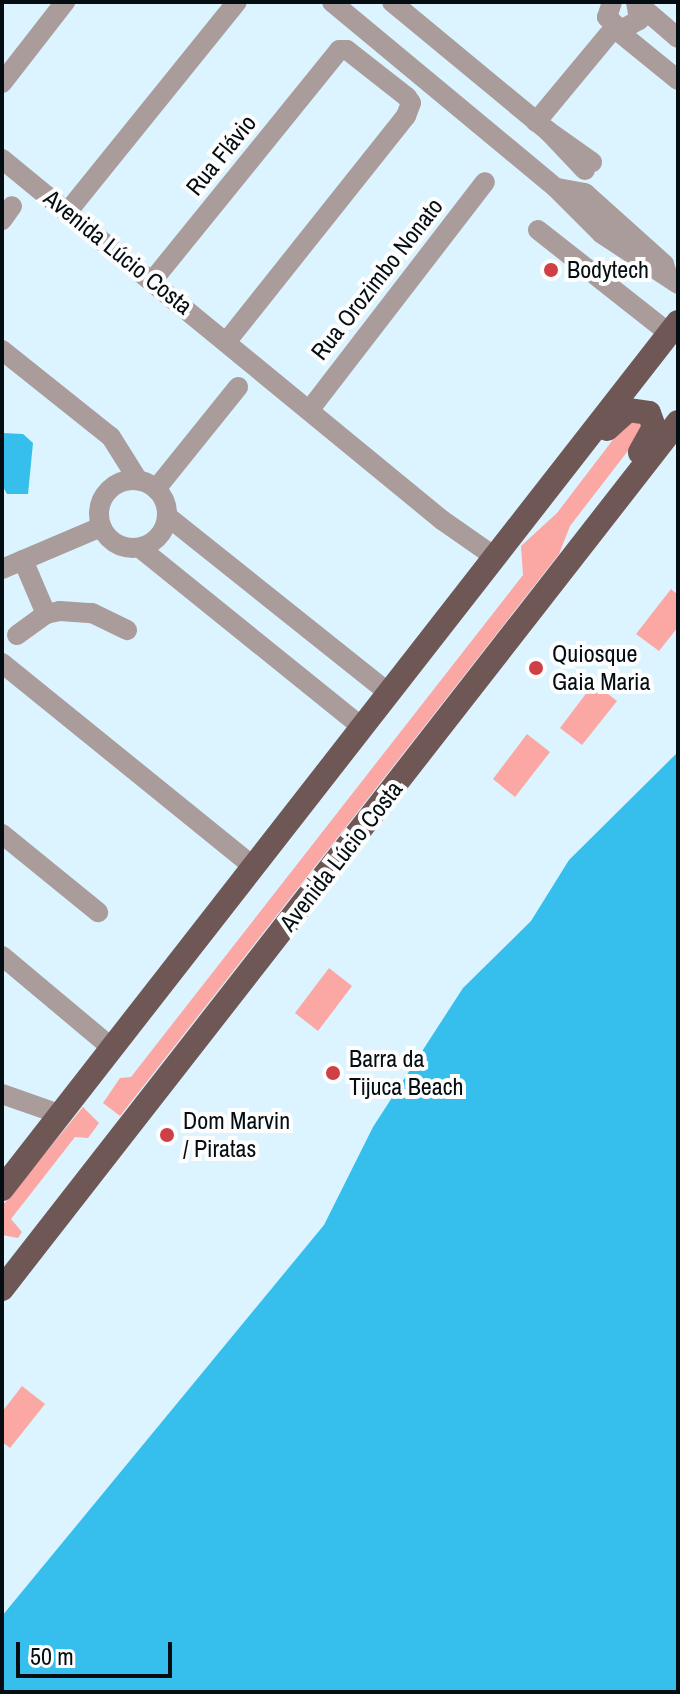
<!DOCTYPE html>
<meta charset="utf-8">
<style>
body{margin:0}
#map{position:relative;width:680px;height:1694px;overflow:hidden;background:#dbf4ff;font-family:"Archivo Narrow",sans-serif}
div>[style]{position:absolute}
.green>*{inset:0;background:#fba7a4}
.water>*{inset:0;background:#36beec}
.minor>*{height:20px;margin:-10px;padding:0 10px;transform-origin:10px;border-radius:10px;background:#aa9c9b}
.minor>.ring{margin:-10px;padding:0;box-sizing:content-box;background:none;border:20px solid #aa9c9b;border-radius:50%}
.major>*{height:24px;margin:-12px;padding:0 12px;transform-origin:12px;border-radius:12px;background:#6f5756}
.dots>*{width:22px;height:22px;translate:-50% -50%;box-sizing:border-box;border:4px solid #fdfdfd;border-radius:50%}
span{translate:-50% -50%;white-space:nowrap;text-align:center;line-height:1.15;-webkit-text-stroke:8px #fdfdfd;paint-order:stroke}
.street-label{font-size:24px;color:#040d12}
.poi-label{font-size:24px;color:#040d12}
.left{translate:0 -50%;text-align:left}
.frame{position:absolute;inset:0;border:4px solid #040d12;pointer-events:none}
.scale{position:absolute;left:16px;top:1642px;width:156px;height:36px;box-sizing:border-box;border:4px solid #040d12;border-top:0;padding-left:10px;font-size:24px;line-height:28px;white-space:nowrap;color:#040d12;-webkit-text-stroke:6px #fdfdfd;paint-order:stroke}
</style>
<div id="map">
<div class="green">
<i style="clip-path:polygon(639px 419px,644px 430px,570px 526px,559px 554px,120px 1116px,103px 1103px,120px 1078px,131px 1077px,523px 575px,521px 546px,557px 513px,628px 420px)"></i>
<i style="clip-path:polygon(671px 589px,678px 595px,678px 627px,659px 651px,636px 634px)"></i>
<i style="clip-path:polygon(594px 683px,617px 701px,582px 745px,560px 728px)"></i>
<i style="clip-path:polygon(527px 734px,550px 752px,515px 797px,493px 779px)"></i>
<i style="clip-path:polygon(329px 968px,352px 986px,318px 1031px,295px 1013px)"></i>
<i style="clip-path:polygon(83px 1107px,99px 1123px,88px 1138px,75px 1137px,11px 1219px,22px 1232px,18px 1238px,2px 1235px,2px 1206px)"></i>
<i style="clip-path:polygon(22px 1386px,45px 1404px,10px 1448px,2px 1442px,2px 1412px)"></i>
</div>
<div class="water">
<i style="clip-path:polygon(2px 433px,23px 434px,33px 443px,28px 494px,7px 494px,2px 485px)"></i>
<i style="clip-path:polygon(678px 752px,678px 1692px,2px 1692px,2px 1616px,324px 1225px,373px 1127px,463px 988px,531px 921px,569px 860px)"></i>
</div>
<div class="minor">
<i style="left:332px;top:2px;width:291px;rotate:39.7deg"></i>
<i style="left:392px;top:2px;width:202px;rotate:39.6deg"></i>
<i style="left:612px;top:2px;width:16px;rotate:108deg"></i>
<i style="left:607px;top:17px;width:19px;rotate:43deg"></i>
<i style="left:621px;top:30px;width:21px;rotate:-29deg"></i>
<i style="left:639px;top:20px;width:18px;rotate:-99deg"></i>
<i style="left:636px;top:2px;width:55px;rotate:40.6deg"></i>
<i style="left:2px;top:83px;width:103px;rotate:-52.1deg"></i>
<i style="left:536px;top:122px;width:122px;rotate:-50.3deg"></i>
<i style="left:614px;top:28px;width:82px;rotate:39.1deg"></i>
<i style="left:2px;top:159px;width:569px;rotate:39.37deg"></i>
<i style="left:442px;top:520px;width:65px;rotate:34.9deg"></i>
<i style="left:585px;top:170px;width:54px;rotate:-133.5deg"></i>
<i style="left:548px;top:131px;width:54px;rotate:35.2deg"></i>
<i style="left:69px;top:210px;width:267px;rotate:-51.1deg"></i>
<i style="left:2px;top:220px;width:17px;rotate:-54deg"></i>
<i style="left:538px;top:230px;width:167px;rotate:38.2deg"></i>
<i style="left:667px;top:274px;width:10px;rotate:-107deg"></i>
<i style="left:664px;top:264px;width:106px;rotate:-138.1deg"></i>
<i style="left:585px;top:193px;width:29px;rotate:-170deg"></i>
<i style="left:556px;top:188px;width:65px;rotate:45deg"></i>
<i style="left:602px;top:234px;width:91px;rotate:33.3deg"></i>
<i style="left:153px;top:280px;width:296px;rotate:-51deg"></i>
<i style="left:339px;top:50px;width:8px"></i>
<i style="left:347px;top:50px;width:76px;rotate:38.1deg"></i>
<i style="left:407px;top:97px;width:7px;rotate:56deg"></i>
<i style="left:411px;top:103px;width:14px;rotate:111deg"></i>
<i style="left:406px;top:116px;width:288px;rotate:128.5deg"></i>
<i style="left:2px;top:350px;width:139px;rotate:38.6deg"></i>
<i style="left:111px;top:437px;width:51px;rotate:57.9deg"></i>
<i style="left:311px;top:408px;width:285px;rotate:-52.4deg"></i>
<i class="ring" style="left:99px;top:480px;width:48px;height:48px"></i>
<i style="left:156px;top:489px;width:131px;rotate:-51.2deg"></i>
<i style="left:167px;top:516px;width:285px;rotate:38.6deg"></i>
<i style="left:140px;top:548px;width:287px;rotate:38.9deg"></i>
<i style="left:23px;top:560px;width:59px;rotate:66.9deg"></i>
<i style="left:2px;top:569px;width:108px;rotate:-23deg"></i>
<i style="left:17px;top:635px;width:36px;rotate:-36deg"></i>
<i style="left:46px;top:614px;width:14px;rotate:-12deg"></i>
<i style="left:60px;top:611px;width:32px;rotate:4deg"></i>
<i style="left:92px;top:613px;width:39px;rotate:26deg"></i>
<i style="left:2px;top:663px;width:324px;rotate:39deg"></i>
<i style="left:2px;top:834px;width:124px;rotate:39.1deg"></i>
<i style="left:2px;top:956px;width:143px;rotate:39.9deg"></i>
<i style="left:2px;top:1094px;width:60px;rotate:19.3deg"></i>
</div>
<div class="major">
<i style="left:607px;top:429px;width:28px;rotate:-42deg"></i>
<i style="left:628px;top:410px;width:21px;rotate:8deg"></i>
<i style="left:649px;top:413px;width:15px;rotate:70deg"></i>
<i style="left:654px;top:427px;width:29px;rotate:119deg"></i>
<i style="left:2px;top:1189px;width:1099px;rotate:-52.06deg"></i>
<i style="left:2px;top:1289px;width:1099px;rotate:-52.06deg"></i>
</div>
<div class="dots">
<i style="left:551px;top:270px;background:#cf3f46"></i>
<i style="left:536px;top:668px;background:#cf3f46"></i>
<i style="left:333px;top:1073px;background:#cf3f46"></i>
<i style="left:167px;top:1135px;background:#cf3f46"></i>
</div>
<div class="street-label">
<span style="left:221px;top:155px;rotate:-51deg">Rua Flávio</span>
<span style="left:118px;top:252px;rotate:39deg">Avenida Lúcio Costa</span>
<span style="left:377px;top:279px;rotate:-52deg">Rua Orozimbo Nonato</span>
<span style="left:341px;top:856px;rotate:-52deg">Avenida Lúcio Costa</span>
</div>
<div class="poi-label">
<span class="left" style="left:567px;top:270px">Bodytech</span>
<span class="left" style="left:552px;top:668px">Quiosque<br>Gaia Maria</span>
<span class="left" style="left:349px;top:1073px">Barra da<br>Tijuca Beach</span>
<span class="left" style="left:183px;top:1135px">Dom Marvin<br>/ Piratas</span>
</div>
<div class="frame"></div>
<div class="scale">50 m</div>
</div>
